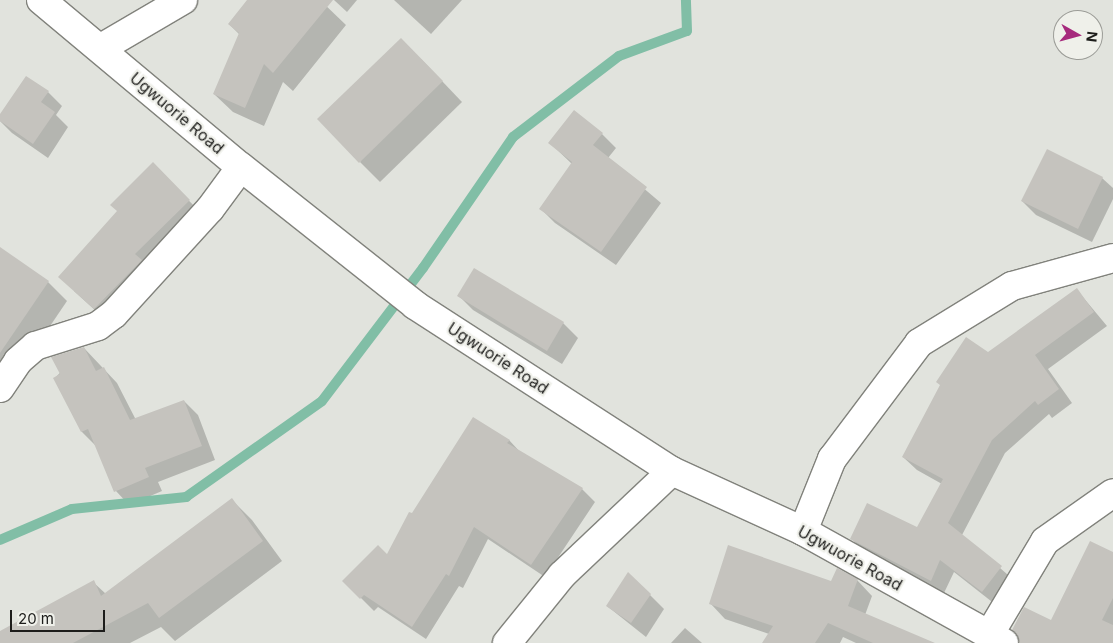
<!DOCTYPE html>
<style>
body{margin:0}
#map{position:relative;width:1113px;height:643px;overflow:hidden;background:#e1e3dd;font-family:Inter,sans-serif}
div>[style]{position:absolute}
.shadow>*{inset:0;background:#0003}
.stream>*{height:10px;margin:-5px;padding:0 5px;transform-origin:5px;border-radius:5px;background:#81bea6}
.building>*{inset:0;background:#c5c3be}
.roads{filter:drop-shadow(1px 0 #81827c) drop-shadow(-1px 0 #81827c) drop-shadow(0 1px #81827c) drop-shadow(0 -1px #81827c)}
.street>*{height:28px;margin:-14px;padding:0 14px;transform-origin:14px;border-radius:14px;background:#fff}
.secondary>*{height:28px;margin:-14px;padding:0 14px;transform-origin:14px;border-radius:14px;background:#fff}
span{translate:-50% -50%;white-space:nowrap;text-align:center;line-height:1.15;-webkit-text-stroke:4.5px #eff0ea;paint-order:stroke}
.street-label{font-size:16px;color:#1d1d1b}
.north{position:absolute;left:1053px;top:10px;width:50px;height:50px;box-sizing:border-box;background:#eff0ea;border:1px solid #9b9c97;border-radius:50%;rotate:97deg;font-size:14px;font-weight:700;line-height:20px;text-align:center;color:#1d1d1b}
.north::after{content:'';display:block;margin:auto;width:18px;height:22px;background:#a62a7d;clip-path:polygon(50% 0,100% 100%,50% 72%,0 100%)}
.scale{position:absolute;left:10px;top:610px;width:95px;height:22px;box-sizing:border-box;border:2px solid #1d1d1b;border-top:0;padding-left:6px;font-size:15px;line-height:18px;white-space:nowrap;color:#1d1d1b;-webkit-text-stroke:4px #eff0ea;paint-order:stroke}
</style>
<div id="map">
<div class="shadow">
<i style="clip-path:polygon(248px 0,320px 0,346px 25px,293px 91px,283px 82px,264px 126px,233px 112px,214px 94px,240px 35px,229px 24px)"></i>
<i style="clip-path:polygon(334px 0,357px 0,347px 12px)"></i>
<i style="clip-path:polygon(394px 0,462px 0,431px 34px)"></i>
<i style="clip-path:polygon(421px 59px,462px 102px,380px 182px,360px 162px)"></i>
<i style="clip-path:polygon(48px 92px,62px 106px,56px 115px,68px 127px,48px 158px,12px 133px,0 121px,0 116px)"></i>
<i style="clip-path:polygon(602px 134px,616px 148px,608px 158px,661px 203px,616px 265px,555px 223px,541px 209px,572px 164px,550px 143px)"></i>
<i style="clip-path:polygon(153px 164px,203px 215px,109px 323px,74px 291px,118px 211px)"></i>
<i style="clip-path:polygon(1102px 178px,1113px 188px,1113px 199px,1092px 242px,1036px 215px,1022px 201px)"></i>
<i style="clip-path:polygon(0 248px,48px 282px,67px 301px,0 400px)"></i>
<i style="clip-path:polygon(474px 270px,563px 323px,578px 338px,562px 364px,473px 310px,459px 296px)"></i>
<i style="clip-path:polygon(1077px 290px,1107px 326px,1048px 369px,1072px 403px,1052px 418px,1049px 414px,1005px 453px,962px 535px,1015px 581px,996px 605px,954px 572px,944px 593px,865px 553px,852px 539px,918px 528px,942px 484px,917px 470px,903px 457px,988px 353px)"></i>
<i style="clip-path:polygon(84px 348px,117px 383px,136px 420px,184px 401px,198px 415px,215px 460px,158px 482px,162px 491px,129px 505px,116px 491px,96px 446px,82px 432px,55px 378px)"></i>
<i style="clip-path:polygon(509px 440px,521px 453px,582px 489px,595px 502px,545px 577px,488px 539px,463px 588px,459px 586px,426px 639px,378px 607px,374px 611px,344px 581px,388px 557px,412px 515px)"></i>
<i style="clip-path:polygon(232px 500px,252px 520px,282px 561px,175px 641px,161px 627px,130px 643px,0 643px,0 633px,93px 582px,106px 594px)"></i>
<i style="clip-path:polygon(1113px 554px,1113px 643px,1021px 643px,1052px 622px)"></i>
<i style="clip-path:polygon(857px 580px,872px 596px,865px 615px,929px 643px,856px 643px,843px 637px,840px 643px,763px 643px,769px 634px,725px 619px,710px 603px)"></i>
<i style="clip-path:polygon(650px 595px,664px 609px,646px 637px,607px 606px)"></i>
<i style="clip-path:polygon(685px 628px,702px 643px,671px 643px)"></i>
</div>
<div class="stream">
<i style="left:0;top:540px;width:78px;rotate:-23.3deg"></i>
<i style="left:72px;top:509px;width:115px;rotate:-6deg"></i>
<i style="left:186px;top:497px;width:166px;rotate:-35.2deg"></i>
<i style="left:322px;top:401px;width:167px;rotate:-52.8deg"></i>
<i style="left:423px;top:268px;width:159px;rotate:-55.5deg"></i>
<i style="left:513px;top:137px;width:133px;rotate:-37.4deg"></i>
<i style="left:619px;top:56px;width:72px;rotate:-20.2deg"></i>
<i style="left:687px;top:31px;width:31px;rotate:-92deg"></i>
</div>
<div class="building">
<i style="clip-path:polygon(247px 0,333px 0,273px 73px,264px 64px,245px 108px,213px 94px,239px 33px,228px 24px)"></i>
<i style="clip-path:polygon(401px 38px,443px 81px,359px 163px,317px 119px)"></i>
<i style="clip-path:polygon(26px 76px,49px 91px,41px 102px,55px 112px,33px 144px,0 121px,0 114px)"></i>
<i style="clip-path:polygon(574px 110px,603px 133px,593px 145px,647px 187px,601px 252px,539px 209px,572px 162px,548px 143px)"></i>
<i style="clip-path:polygon(1047px 149px,1103px 177px,1078px 229px,1021px 201px)"></i>
<i style="clip-path:polygon(153px 162px,190px 200px,135px 254px,142px 260px,94px 309px,58px 277px,117px 211px,110px 205px)"></i>
<i style="clip-path:polygon(0 247px,49px 281px,0 353px)"></i>
<i style="clip-path:polygon(474px 268px,564px 322px,547px 351px,457px 296px)"></i>
<i style="clip-path:polygon(1077px 288px,1094px 312px,1035px 355px,1059px 389px,1038px 405px,1035px 401px,992px 440px,948px 523px,1002px 566px,982px 592px,940px 560px,931px 581px,850px 539px,867px 503px,917px 527px,943px 479px,902px 457px,940px 385px,936px 382px,966px 337px,988px 352px)"></i>
<i style="clip-path:polygon(84px 347px,96px 371px,104px 367px,130px 420px,184px 400px,202px 446px,145px 468px,149px 477px,114px 492px,88px 429px,81px 432px,53px 378px,60px 374px,51px 357px)"></i>
<i style="clip-path:polygon(473px 417px,510px 440px,507px 443px,583px 488px,531px 565px,474px 527px,449px 576px,446px 574px,412px 627px,364px 595px,360px 599px,342px 581px,378px 545px,387px 554px,409px 512px,412px 513px)"></i>
<i style="clip-path:polygon(232px 498px,263px 541px,159px 618px,148px 603px,73px 643px,0 643px,0 631px,94px 580px,101px 596px)"></i>
<i style="clip-path:polygon(1090px 541px,1113px 552px,1113px 598px,1102px 620px,1113px 625px,1113px 643px,1020px 643px,1012px 630px,1024px 607px,1051px 620px)"></i>
<i style="clip-path:polygon(728px 545px,831px 581px,837px 568px,858px 579px,848px 606px,935px 643px,873px 643px,828px 623px,815px 643px,762px 643px,773px 626px,709px 604px)"></i>
<i style="clip-path:polygon(628px 572px,651px 594px,631px 623px,606px 606px)"></i>
</div>
<div class="roads">
<div class="street">
<i style="left:101px;top:48px;width:95px;rotate:-30.3deg"></i>
<i style="left:0;top:388px;width:32px;rotate:-56deg"></i>
<i style="left:18px;top:361px;width:23px;rotate:-41deg"></i>
<i style="left:35px;top:346px;width:66px;rotate:-17.6deg"></i>
<i style="left:98px;top:326px;width:20px;rotate:-37deg"></i>
<i style="left:114px;top:314px;width:142px;rotate:-47.6deg"></i>
<i style="left:210px;top:209px;width:52px;rotate:-53.6deg"></i>
<i style="left:803px;top:531px;width:78px;rotate:-68.1deg"></i>
<i style="left:832px;top:459px;width:145px;rotate:-53.1deg"></i>
<i style="left:919px;top:343px;width:109px;rotate:-31.5deg"></i>
<i style="left:1012px;top:286px;width:105px;rotate:-15.5deg"></i>
<i style="left:989px;top:635px;width:109px;rotate:-59.2deg"></i>
<i style="left:1045px;top:541px;width:83px;rotate:-35.2deg"></i>
<i style="left:507px;top:643px;width:87px;rotate:-51deg"></i>
<i style="left:562px;top:575px;width:151px;rotate:-43.4deg"></i>
</div>
<div class="secondary">
<i style="left:41px;top:0;width:261px;rotate:39.9deg"></i>
<i style="left:241px;top:167px;width:222px;rotate:38.4deg"></i>
<i style="left:415px;top:305px;width:306px;rotate:32.9deg"></i>
<i style="left:672px;top:471px;width:144px;rotate:24.6deg"></i>
<i style="left:803px;top:531px;width:230px;rotate:29.1deg"></i>
</div>
</div>
<div class="street-label">
<span style="left:177px;top:113px;rotate:40deg">Ugwuorie Road</span>
<span style="left:498px;top:358px;rotate:33deg">Ugwuorie Road</span>
<span style="left:850px;top:558px;rotate:29deg">Ugwuorie Road</span>
</div>
<div class="north">N</div>
<div class="scale">20 m</div>
</div>
